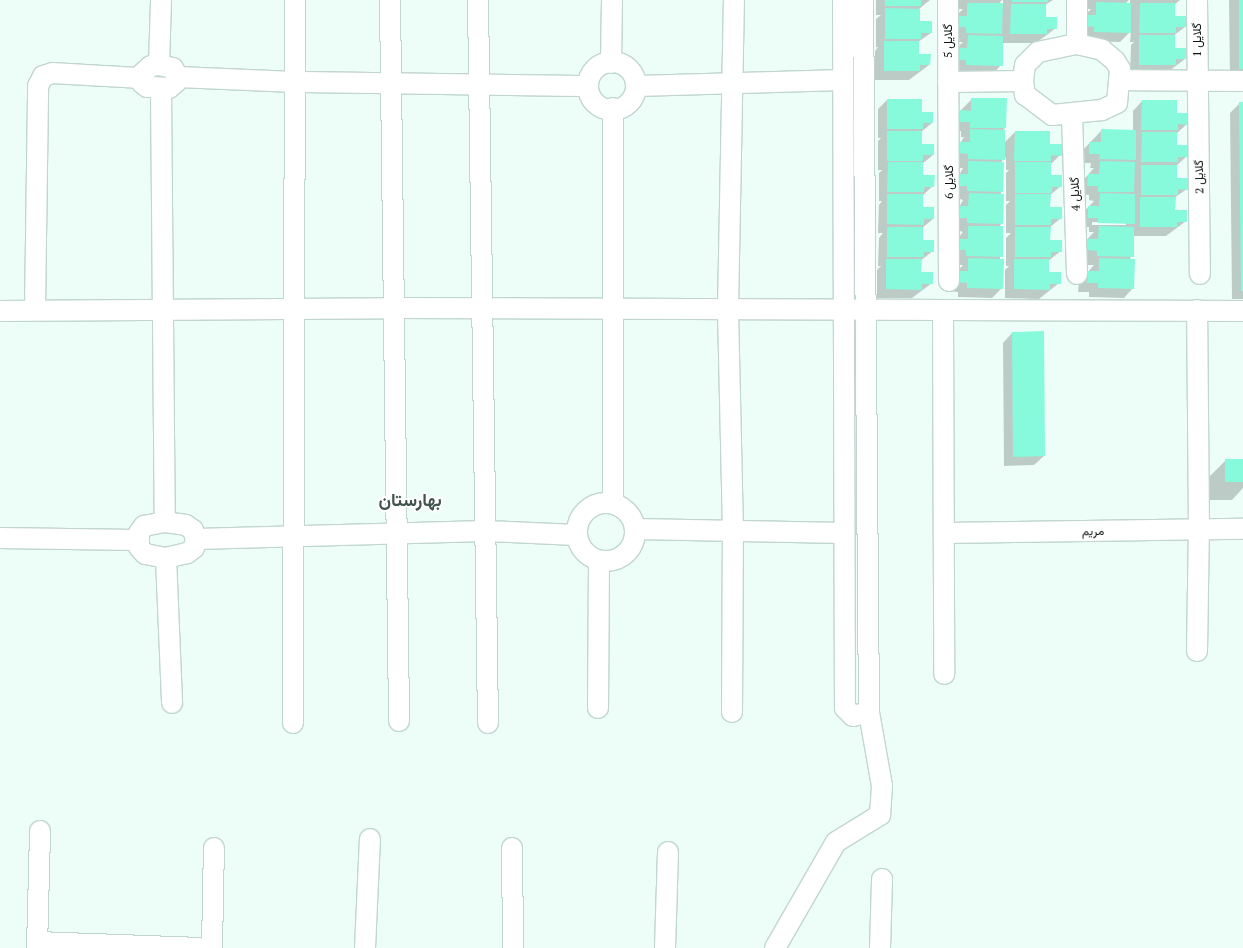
<!DOCTYPE html>
<meta charset="utf-8">
<style>
body{margin:0}
#map{position:relative;width:1243px;height:948px;overflow:hidden;background:#edfef9;font-family:"PT Serif",Vazirmatn,serif}
div>[style]{position:absolute}
.shadow>*{inset:0;background:#0003}
.building>*{inset:0;background:#86fada}
.roads{filter:drop-shadow(1px 0 #c1d6cf) drop-shadow(-1px 0 #c1d6cf) drop-shadow(0 1px #c1d6cf) drop-shadow(0 -1px #c1d6cf)}
.minor>*{height:20px;margin:-10px;padding:0 10px;transform-origin:10px;border-radius:10px;background:#fff}
.minor>.ring{margin:-10px;padding:0;box-sizing:content-box;background:none;border:20px solid #fff;border-radius:50%}
span{translate:-50% -50%;white-space:nowrap;text-align:center;line-height:1.15;-webkit-text-stroke:4px #fff;paint-order:stroke}
.street-label{font-size:12px;color:#0c1311}
.district-label{font-size:18px;color:#40534d;font-weight:700}
</style>
<div id="map">
<div class="shadow">
<i style="clip-path:polygon(876px 0,930px 0,919px 9px,919px 23px,931px 33px,918px 42px,918px 55px,929px 65px,909px 80px,875px 80px,875px 51px,878px 47px,876px 47px,876px 19px,881px 15px,876px 15px)"></i>
<i style="clip-path:polygon(947px 0,1002px 0,998px 5px,1003px 5px,1003px 0,1053px 0,1045px 5px,1045px 18px,1056px 28px,1036px 43px,1002px 43px,1001px 65px,992px 75px,957px 74px,959px 46px,963px 42px,957px 42px,958px 14px,963px 9px,958px 9px)"></i>
<i style="clip-path:polygon(1075px 0,1129px 0,1125px 4px,1130px 4px,1130px 0,1180px 0,1174px 5px,1174px 17px,1185px 27px,1173px 36px,1173px 49px,1185px 59px,1165px 74px,1130px 74px,1131px 45px,1134px 42px,1130px 42px,1131px 31px,1120px 42px,1085px 41px,1087px 13px,1091px 9px,1085px 9px)"></i>
<i style="clip-path:polygon(1229px 0,1243px 0,1243px 78px,1230px 78px)"></i>
<i style="clip-path:polygon(972px 99px,1005px 128px,1002px 131px,1004px 143px,1015px 132px,1049px 145px,1060px 155px,1051px 164px,1049px 177px,1061px 186px,1049px 196px,1049px 209px,1061px 218px,1049px 228px,1049px 241px,1061px 251px,1048px 261px,1048px 274px,1059px 283px,1039px 299px,1005px 298px,1005px 270px,1009px 266px,1006px 266px,1006px 238px,1011px 233px,1006px 233px,1006px 205px,1010px 201px,1006px 201px,1006px 173px,1009px 170px,1006px 170px,1006px 157px,1000px 163px,1002px 223px,998px 228px,1002px 288px,992px 298px,958px 297px,958px 292px,947px 291px,948px 282px,963px 265px,957px 265px,959px 237px,963px 232px,948px 227px,963px 200px,948px 195px,963px 168px,959px 168px,960px 163px,949px 162px,964px 137px,961px 137px,961px 131px,950px 131px,950px 121px)"></i>
<i style="clip-path:polygon(887px 100px,921px 113px,932px 123px,921px 132px,921px 145px,933px 155px,922px 164px,922px 176px,933px 186px,922px 196px,921px 208px,933px 219px,922px 228px,921px 241px,933px 251px,920px 261px,920px 274px,932px 283px,912px 298px,877px 298px,877px 270px,881px 266px,878px 266px,879px 238px,883px 233px,878px 233px,879px 205px,882px 201px,879px 201px,879px 173px,882px 170px,878px 170px,878px 141px,881px 138px,878px 138px,878px 109px)"></i>
<i style="clip-path:polygon(evenodd,1142px 101px,1176px 114px,1187px 124px,1176px 134px,1176px 146px,1187px 156px,1176px 166px,1176px 179px,1187px 189px,1174px 198px,1174px 211px,1186px 221px,1166px 236px,1133px 236px,1132px 256px,1129px 260px,1133px 288px,1124px 298px,1089px 297px,1089px 292px,1078px 292px,1079px 282px,1094px 265px,1088px 265px,1088px 260px,1078px 259px,1078px 249px,1094px 232px,1089px 232px,1089px 227px,1079px 227px,1079px 217px,1094px 201px,1089px 200px,1089px 195px,1079px 194px,1079px 185px,1094px 168px,1090px 168px,1091px 163px,1080px 163px,1080px 153px,1102px 130px,1133px 131px,1133px 111px,1142px 101px,1092px 222px,1126px 223px,1126px 225px,1092px 225px,1092px 222px)"></i>
<i style="clip-path:polygon(1240px 103px,1243px 103px,1243px 299px,1232px 299px,1230px 113px)"></i>
<i style="clip-path:polygon(1012px 333px,1044px 456px,1034px 465px,1004px 466px,1003px 343px)"></i>
<i style="clip-path:polygon(1226px 460px,1243px 460px,1243px 488px,1232px 500px,1207px 500px,1207px 479px)"></i>
</div>
<div class="building">
<i style="clip-path:polygon(885px 0,921px 0,921px 6px,885px 6px)"></i>
<i style="clip-path:polygon(1012px 0,1048px 0,1048px 2px,1012px 2px)"></i>
<i style="clip-path:polygon(1239px 0,1243px 0,1243px 69px,1239px 69px)"></i>
<i style="clip-path:polygon(1096px 2px,1131px 3px,1131px 33px,1094px 32px,1094px 27px,1084px 26px,1084px 15px,1096px 15px)"></i>
<i style="clip-path:polygon(967px 3px,1003px 3px,1002px 34px,966px 33px,966px 27px,955px 27px,956px 16px,967px 16px)"></i>
<i style="clip-path:polygon(1140px 3px,1175px 3px,1175px 16px,1187px 16px,1186px 27px,1176px 27px,1176px 33px,1139px 33px)"></i>
<i style="clip-path:polygon(1011px 4px,1046px 4px,1046px 17px,1057px 17px,1057px 29px,1047px 29px,1047px 34px,1010px 34px)"></i>
<i style="clip-path:polygon(885px 8px,920px 9px,920px 21px,932px 21px,932px 33px,921px 33px,921px 39px,885px 39px)"></i>
<i style="clip-path:polygon(968px 35px,1003px 36px,1003px 66px,966px 65px,966px 60px,956px 60px,956px 48px,967px 48px)"></i>
<i style="clip-path:polygon(1139px 35px,1175px 35px,1175px 48px,1186px 48px,1186px 59px,1176px 59px,1176px 65px,1139px 65px)"></i>
<i style="clip-path:polygon(884px 41px,919px 41px,919px 54px,931px 54px,930px 65px,920px 65px,920px 71px,884px 71px)"></i>
<i style="clip-path:polygon(971px 98px,1007px 98px,1006px 128px,970px 128px,970px 122px,959px 122px,959px 110px,971px 111px)"></i>
<i style="clip-path:polygon(887px 99px,922px 99px,922px 112px,933px 112px,933px 123px,923px 123px,923px 129px,887px 129px)"></i>
<i style="clip-path:polygon(1142px 100px,1177px 100px,1177px 113px,1189px 113px,1189px 125px,1178px 124px,1178px 130px,1141px 130px)"></i>
<i style="clip-path:polygon(1239px 102px,1243px 102px,1243px 291px,1241px 291px)"></i>
<i style="clip-path:polygon(970px 129px,1005px 130px,1005px 160px,968px 159px,968px 154px,958px 153px,958px 142px,970px 142px)"></i>
<i style="clip-path:polygon(1101px 129px,1136px 130px,1136px 160px,1099px 159px,1100px 154px,1089px 154px,1089px 142px,1101px 142px)"></i>
<i style="clip-path:polygon(887px 131px,922px 131px,922px 144px,934px 144px,934px 155px,923px 155px,923px 161px,887px 161px)"></i>
<i style="clip-path:polygon(1015px 131px,1050px 131px,1050px 144px,1062px 144px,1062px 156px,1051px 155px,1051px 161px,1014px 161px)"></i>
<i style="clip-path:polygon(1142px 132px,1177px 132px,1177px 145px,1189px 145px,1188px 157px,1178px 157px,1178px 162px,1141px 162px)"></i>
<i style="clip-path:polygon(968px 161px,1004px 162px,1003px 192px,967px 191px,967px 186px,956px 186px,957px 174px,968px 174px)"></i>
<i style="clip-path:polygon(1100px 161px,1135px 162px,1134px 192px,1098px 192px,1098px 186px,1087px 186px,1088px 174px,1099px 174px)"></i>
<i style="clip-path:polygon(888px 162px,923px 162px,923px 175px,935px 175px,934px 187px,924px 187px,924px 192px,887px 192px)"></i>
<i style="clip-path:polygon(1015px 162px,1051px 162px,1051px 175px,1062px 175px,1062px 187px,1052px 187px,1052px 193px,1015px 193px)"></i>
<i style="clip-path:polygon(1141px 165px,1177px 165px,1177px 178px,1189px 178px,1188px 190px,1178px 189px,1178px 195px,1141px 195px)"></i>
<i style="clip-path:polygon(969px 193px,1004px 194px,1003px 224px,967px 223px,967px 218px,957px 218px,957px 206px,968px 206px)"></i>
<i style="clip-path:polygon(1100px 193px,1135px 194px,1135px 224px,1098px 223px,1098px 218px,1088px 218px,1088px 206px,1099px 206px)"></i>
<i style="clip-path:polygon(887px 194px,923px 194px,923px 207px,934px 207px,934px 219px,924px 219px,924px 225px,887px 224px)"></i>
<i style="clip-path:polygon(1015px 194px,1051px 194px,1050px 207px,1062px 207px,1062px 219px,1051px 219px,1051px 225px,1015px 225px)"></i>
<i style="clip-path:polygon(1140px 197px,1176px 197px,1175px 210px,1187px 210px,1187px 222px,1177px 222px,1177px 227px,1140px 227px)"></i>
<i style="clip-path:polygon(968px 226px,1003px 226px,1003px 257px,966px 256px,966px 250px,956px 250px,956px 239px,968px 239px)"></i>
<i style="clip-path:polygon(1099px 226px,1134px 227px,1134px 257px,1097px 256px,1097px 251px,1087px 250px,1087px 239px,1098px 239px)"></i>
<i style="clip-path:polygon(887px 227px,923px 227px,923px 240px,934px 240px,934px 252px,924px 252px,924px 257px,887px 257px)"></i>
<i style="clip-path:polygon(1015px 227px,1051px 227px,1050px 240px,1062px 240px,1062px 252px,1051px 252px,1051px 257px,1015px 257px)"></i>
<i style="clip-path:polygon(968px 258px,1004px 259px,1003px 289px,967px 288px,967px 283px,956px 282px,956px 271px,968px 271px)"></i>
<i style="clip-path:polygon(1099px 258px,1135px 259px,1134px 289px,1098px 288px,1098px 283px,1087px 283px,1088px 271px,1099px 271px)"></i>
<i style="clip-path:polygon(886px 259px,922px 259px,921px 272px,933px 272px,933px 284px,922px 284px,922px 290px,886px 289px)"></i>
<i style="clip-path:polygon(1014px 259px,1049px 259px,1049px 272px,1061px 272px,1061px 284px,1050px 284px,1050px 290px,1014px 289px)"></i>
<i style="clip-path:polygon(1044px 331px,1045px 456px,1013px 457px,1012px 332px)"></i>
<i style="clip-path:polygon(1225px 459px,1243px 459px,1243px 482px,1225px 482px)"></i>
</div>
<div class="roads">
<div class="minor">
<i style="left:390px;top:0;width:721px;rotate:89.28deg"></i>
<i style="left:478px;top:0;width:723px;rotate:89.21deg"></i>
<i style="left:843px;top:0;width:708px;rotate:89.84deg"></i>
<i style="left:845px;top:708px;width:11px;rotate:45deg"></i>
<i style="left:853px;top:716px;width:16px;rotate:-14deg"></i>
<i style="left:948px;top:0;width:281px;rotate:89.8deg"></i>
<i style="left:1197px;top:0;width:274px;rotate:89.4deg"></i>
<i style="left:1077px;top:44px;width:26px;rotate:13deg"></i>
<i style="left:1102px;top:50px;width:17px;rotate:40deg"></i>
<i style="left:1115px;top:61px;width:9px;rotate:58deg"></i>
<i style="left:1120px;top:69px;width:34px;rotate:95deg"></i>
<i style="left:1117px;top:103px;width:17px;rotate:155deg"></i>
<i style="left:1102px;top:110px;width:50px;rotate:174.3deg"></i>
<i style="left:1052px;top:115px;width:34px;rotate:-143deg"></i>
<i style="left:1025px;top:95px;width:14px;rotate:-98deg"></i>
<i style="left:1023px;top:81px;width:16px;rotate:-83deg"></i>
<i style="left:1025px;top:65px;width:18px;rotate:-45deg"></i>
<i style="left:1038px;top:52px;width:40px;rotate:-12deg"></i>
<i style="left:1077px;top:44px;width:44px;rotate:-90deg"></i>
<i class="ring" style="left:588px;top:62px;width:28px;height:28px"></i>
<i style="left:611px;top:63px;width:63px;rotate:-89.1deg"></i>
<i style="left:159px;top:65px;width:14px;rotate:12deg"></i>
<i style="left:173px;top:68px;width:10px;rotate:61deg"></i>
<i style="left:178px;top:77px;width:5px;rotate:112deg"></i>
<i style="left:176px;top:82px;width:9px;rotate:139deg"></i>
<i style="left:169px;top:88px;width:22px;rotate:-177deg"></i>
<i style="left:147px;top:87px;width:6px;rotate:-141deg"></i>
<i style="left:142px;top:83px;width:9px;rotate:-90deg"></i>
<i style="left:142px;top:74px;width:12px;rotate:-42deg"></i>
<i style="left:151px;top:66px;width:8px;rotate:-7deg"></i>
<i style="left:159px;top:65px;width:65px;rotate:-88.2deg"></i>
<i style="left:178px;top:77px;width:117px;rotate:2.4deg"></i>
<i style="left:295px;top:82px;width:292px;rotate:0.8deg"></i>
<i style="left:1120px;top:80px;width:123px;rotate:0.5deg"></i>
<i style="left:948px;top:82px;width:75px;rotate:-0.8deg"></i>
<i style="left:637px;top:86px;width:206px;rotate:-1.7deg"></i>
<i style="left:161px;top:89px;width:433px;rotate:89.5deg"></i>
<i style="left:613px;top:108px;width:395px;rotate:90deg"></i>
<i style="left:1072px;top:114px;width:160px;rotate:88.2deg"></i>
<i style="left:35px;top:310px;width:224px;rotate:-89.2deg"></i>
<i style="left:38px;top:86px;width:11px;rotate:-63deg"></i>
<i style="left:43px;top:76px;width:10px;rotate:-17deg"></i>
<i style="left:53px;top:73px;width:88px;rotate:3.3deg"></i>
<i style="left:943px;top:310px;width:364px;rotate:89.8deg"></i>
<i style="left:0;top:311px;width:394px;rotate:-0.4deg"></i>
<i style="left:394px;top:308px;width:849px;rotate:0.2deg"></i>
<i class="ring" style="left:577px;top:503px;width:38px;height:38px"></i>
<i style="left:165px;top:522px;width:21px;rotate:8deg"></i>
<i style="left:186px;top:525px;width:9px;rotate:36deg"></i>
<i style="left:193px;top:530px;width:9px;rotate:72deg"></i>
<i style="left:196px;top:539px;width:9px;rotate:103deg"></i>
<i style="left:194px;top:548px;width:9px;rotate:144deg"></i>
<i style="left:187px;top:553px;width:22px;rotate:167deg"></i>
<i style="left:166px;top:558px;width:21px;rotate:-169deg"></i>
<i style="left:145px;top:554px;width:9px;rotate:-131deg"></i>
<i style="left:139px;top:547px;width:14px;rotate:-90deg"></i>
<i style="left:139px;top:533px;width:9px;rotate:-54deg"></i>
<i style="left:144px;top:526px;width:21px;rotate:-11deg"></i>
<i style="left:636px;top:529px;width:208px;rotate:1.1deg"></i>
<i style="left:944px;top:533px;width:299px;rotate:-0.8deg"></i>
<i style="left:0;top:538px;width:137px;rotate:0.8deg"></i>
<i style="left:196px;top:539px;width:289px;rotate:-1.6deg"></i>
<i style="left:485px;top:531px;width:91px;rotate:2.5deg"></i>
<i style="left:166px;top:558px;width:145px;rotate:87.6deg"></i>
<i style="left:1197px;top:651px;width:122px;rotate:-89.1deg"></i>
<i style="left:1199px;top:529px;width:219px;rotate:-90.5deg"></i>
<i style="left:598px;top:708px;width:147px;rotate:-89.6deg"></i>
<i style="left:732px;top:712px;width:181px;rotate:-89.7deg"></i>
<i style="left:733px;top:531px;width:222px;rotate:-91.3deg"></i>
<i style="left:728px;top:309px;width:309px;rotate:-88.9deg"></i>
<i style="left:293px;top:723px;width:723px;rotate:-89.84deg"></i>
<i style="left:512px;top:848px;width:100px;rotate:89.4deg"></i>
<i style="left:37px;top:942px;width:163px;rotate:2.1deg"></i>
<i style="left:37px;top:948px;width:117px;rotate:-88.5deg"></i>
<i style="left:212px;top:948px;width:100px;rotate:-88.9deg"></i>
<i style="left:365px;top:948px;width:109px;rotate:-87.4deg"></i>
<i style="left:665px;top:948px;width:96px;rotate:-88.2deg"></i>
<i style="left:775px;top:948px;width:122px;rotate:-60.1deg"></i>
<i style="left:836px;top:842px;width:52px;rotate:-31.5deg"></i>
<i style="left:880px;top:815px;width:29px;rotate:-86deg"></i>
<i style="left:882px;top:786px;width:75px;rotate:-100deg"></i>
<i style="left:869px;top:712px;width:712px;rotate:-90.48deg"></i>
<i style="left:880px;top:948px;width:69px;rotate:-88.3deg"></i>
</div>
</div>
<div class="street-label">
<span style="left:1197px;top:40px;rotate:-90deg">گلایل 1</span>
<span style="left:948px;top:41px;rotate:-90deg">گلایل 5</span>
<span style="left:1199px;top:177px;rotate:-91deg">گلایل 2</span>
<span style="left:949px;top:182px;rotate:-90deg">گلایل 6</span>
<span style="left:1075px;top:194px;rotate:-92deg">گلایل 4</span>
<span style="left:1093px;top:531px;rotate:-1deg">مریم</span>
</div>
<div class="district-label">
<span style="left:410px;top:499px">بهارستان</span>
</div>
</div>
